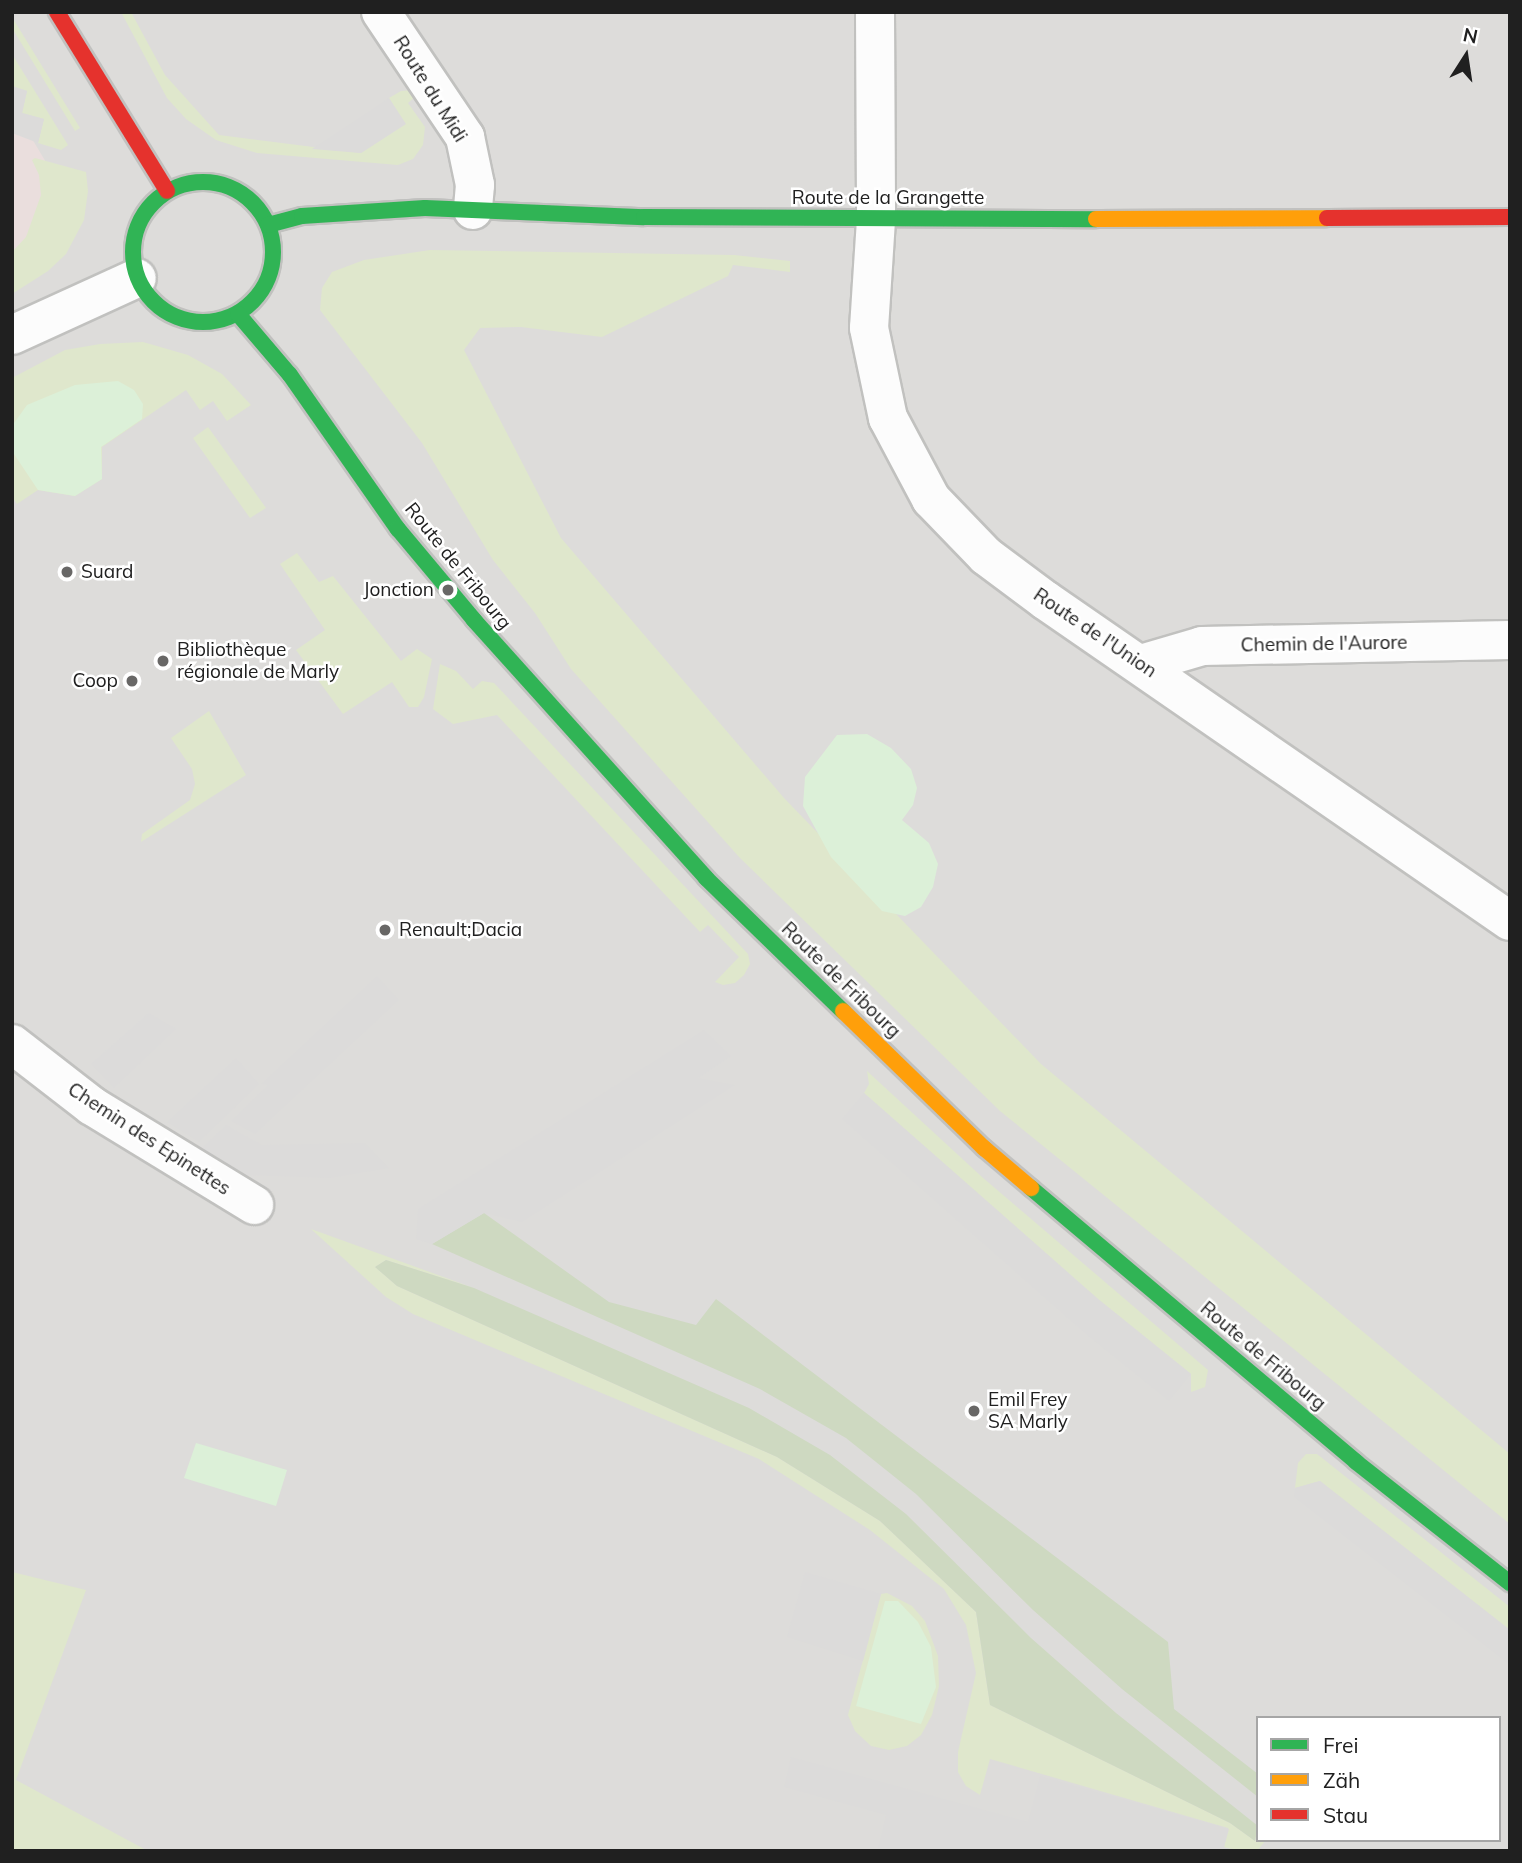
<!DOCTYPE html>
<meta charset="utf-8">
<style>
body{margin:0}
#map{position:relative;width:1522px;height:1863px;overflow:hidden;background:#eeece9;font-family:Mulish,sans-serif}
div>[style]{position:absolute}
.residential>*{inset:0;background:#dddcda}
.commercial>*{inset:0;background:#eadedd}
.grass>*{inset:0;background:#dfe7cc}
.forest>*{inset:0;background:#ced9c1}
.park>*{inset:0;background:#dcf0d8}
.parking>*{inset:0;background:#dcdbda}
.roads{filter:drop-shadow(2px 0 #c1c1bf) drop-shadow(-2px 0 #c1c1bf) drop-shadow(0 2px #c1c1bf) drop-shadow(0 -2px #c1c1bf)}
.street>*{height:38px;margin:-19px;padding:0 19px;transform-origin:19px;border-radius:19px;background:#fcfcfc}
.fast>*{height:16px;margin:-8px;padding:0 8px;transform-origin:8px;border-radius:8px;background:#30b455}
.fast>.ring{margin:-8px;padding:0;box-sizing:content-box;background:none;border:16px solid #30b455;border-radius:50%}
.slow>*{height:16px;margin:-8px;padding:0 8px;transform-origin:8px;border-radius:8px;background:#ff9f0a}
.jam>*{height:16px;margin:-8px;padding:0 8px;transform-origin:8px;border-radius:8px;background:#e5322d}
.dots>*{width:19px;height:19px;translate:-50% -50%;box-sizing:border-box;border:4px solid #fff;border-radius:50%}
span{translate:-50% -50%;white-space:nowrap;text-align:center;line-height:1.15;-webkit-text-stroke:5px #fff;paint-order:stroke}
.street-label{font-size:19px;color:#202020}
.poi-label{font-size:19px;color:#202020}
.left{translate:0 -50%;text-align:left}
.right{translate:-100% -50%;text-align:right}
.frame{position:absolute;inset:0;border:14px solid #202020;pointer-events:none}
.legend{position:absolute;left:1256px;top:1716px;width:245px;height:126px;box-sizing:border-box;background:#fff;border:2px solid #a6a6a6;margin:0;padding:9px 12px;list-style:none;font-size:21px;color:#202020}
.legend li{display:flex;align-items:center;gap:14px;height:35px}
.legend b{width:35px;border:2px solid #a6a6a6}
.north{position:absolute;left:1431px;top:21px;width:70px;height:70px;-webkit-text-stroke:5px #fff;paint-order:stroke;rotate:12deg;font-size:19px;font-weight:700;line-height:28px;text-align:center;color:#202020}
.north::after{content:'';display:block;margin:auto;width:24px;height:32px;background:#202020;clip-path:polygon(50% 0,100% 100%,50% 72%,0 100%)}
</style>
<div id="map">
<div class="residential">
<i style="clip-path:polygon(evenodd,12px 12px,1510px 12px,1510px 1851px,128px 1851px,12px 1790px,12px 12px,1258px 1718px,1499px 1718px,1499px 1840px,1258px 1840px,1258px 1718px)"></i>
</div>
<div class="commercial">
<i style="clip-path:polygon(12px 105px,72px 206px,12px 276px)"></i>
</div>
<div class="grass">
<i style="clip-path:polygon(121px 12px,131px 12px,165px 75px,219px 135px,361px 153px,405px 124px,389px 98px,401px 91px,412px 90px,416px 96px,408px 103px,425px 127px,423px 145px,413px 159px,398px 165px,257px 153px,216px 140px,186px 119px,167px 98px)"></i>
<i style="clip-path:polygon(12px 17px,80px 128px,75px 131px,12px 28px)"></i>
<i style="clip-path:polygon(12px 54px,68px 145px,61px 150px,38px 143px,44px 119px,22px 113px,27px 91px,12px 86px)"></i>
<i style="clip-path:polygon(35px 158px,86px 172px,88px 191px,84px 220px,66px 254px,48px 271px,12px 294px,12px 252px,26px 237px,41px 195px,39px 175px,32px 160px)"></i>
<i style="clip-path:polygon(430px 250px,734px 255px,790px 261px,790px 272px,733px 265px,728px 276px,602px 337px,521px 327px,480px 328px,464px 350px,561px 538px,784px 798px,1041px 1064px,1510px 1454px,1510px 1524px,1000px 1111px,740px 858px,571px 669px,535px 613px,493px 560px,422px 443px,320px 310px,322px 288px,332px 272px,364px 260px)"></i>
<i style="clip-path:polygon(143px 342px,188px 355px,222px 374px,251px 405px,227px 421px,213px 401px,200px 410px,186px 390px,102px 447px,102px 479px,75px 496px,38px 490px,17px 504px,12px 497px,12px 378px,65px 350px,100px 344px)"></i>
<i style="clip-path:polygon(208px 427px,266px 508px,250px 518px,193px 438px)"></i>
<i style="clip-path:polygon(297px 553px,319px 582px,333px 576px,401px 661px,417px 649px,432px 659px,424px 697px,418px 707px,409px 707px,392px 682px,343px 714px,296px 650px,325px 630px,280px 564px)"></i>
<i style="clip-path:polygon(440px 664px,456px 671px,473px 689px,482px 681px,494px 683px,748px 954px,750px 964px,744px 975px,735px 983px,723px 985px,715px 982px,739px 957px,708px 925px,700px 932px,497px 715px,453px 724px,433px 709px)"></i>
<i style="clip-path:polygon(209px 711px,246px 775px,141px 842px,142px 834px,190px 800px,195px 784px,192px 769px,171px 738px)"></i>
<i style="clip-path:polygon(867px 1071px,982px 1177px,1208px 1370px,1205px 1387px,1191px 1392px,1191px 1374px,1098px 1299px,864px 1093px,869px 1084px)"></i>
<i style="clip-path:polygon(311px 1229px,474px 1288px,386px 1260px,375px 1267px,397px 1286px,777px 1457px,880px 1521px,976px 1612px,990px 1705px,1230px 1823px,1255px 1841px,1258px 1836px,1258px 1840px,1266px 1840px,1257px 1851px,1224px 1848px,1228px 1828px,990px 1759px,980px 1795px,966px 1786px,958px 1772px,958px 1752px,976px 1673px,966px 1625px,944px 1589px,870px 1530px,759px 1459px,413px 1314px,386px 1297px)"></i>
<i style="clip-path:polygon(1306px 1454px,1317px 1454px,1510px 1607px,1510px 1630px,1320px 1481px,1295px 1488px,1298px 1463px)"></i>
<i style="clip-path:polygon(12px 1572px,86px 1590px,16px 1780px,148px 1851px,12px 1851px)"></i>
<i style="clip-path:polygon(887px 1593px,912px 1606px,925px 1621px,938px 1656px,939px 1686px,932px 1715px,921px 1735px,907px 1746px,889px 1750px,871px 1746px,855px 1731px,848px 1715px,881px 1594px)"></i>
</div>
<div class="forest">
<i style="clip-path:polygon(484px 1213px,609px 1302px,696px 1325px,716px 1299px,1168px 1642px,1174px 1709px,1258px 1774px,1258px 1797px,1122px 1689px,1033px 1610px,916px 1494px,846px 1438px,760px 1389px,432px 1244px)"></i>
<i style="clip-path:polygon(386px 1260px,474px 1288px,749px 1408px,830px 1455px,906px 1514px,1031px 1638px,1116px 1713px,1258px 1826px,1255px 1841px,1230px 1823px,990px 1705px,976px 1612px,880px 1521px,777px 1457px,397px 1286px,375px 1267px)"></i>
</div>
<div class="park">
<i style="clip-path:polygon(118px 381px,134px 390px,143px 404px,142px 419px,101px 447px,102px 479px,75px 496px,38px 490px,12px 451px,12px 426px,27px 405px,75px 385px)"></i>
<i style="clip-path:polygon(867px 734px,891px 748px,911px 769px,917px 788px,913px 805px,902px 820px,929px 843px,938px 864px,933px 887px,921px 907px,905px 916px,882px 911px,831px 857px,803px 806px,805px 777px,837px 735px)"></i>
<i style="clip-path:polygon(196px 1443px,287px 1470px,276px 1506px,184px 1478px)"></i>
<i style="clip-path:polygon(885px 1601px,898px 1601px,918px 1622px,931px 1647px,936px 1687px,921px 1724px,856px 1706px)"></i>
</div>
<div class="parking">
<i style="clip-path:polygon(12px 86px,27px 91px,22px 113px,44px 119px,38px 143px,12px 133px)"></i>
<i style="clip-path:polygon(389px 98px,406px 124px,361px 153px,312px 149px)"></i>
<i style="clip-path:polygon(377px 976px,399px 1000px,255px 1134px,231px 1121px,268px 1085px,261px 1084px)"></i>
<i style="clip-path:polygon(149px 1013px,176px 1029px,114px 1088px,91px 1064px)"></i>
<i style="clip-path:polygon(704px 1030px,731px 1056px,698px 1078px,735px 1085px,522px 1222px,484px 1213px,432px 1244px,416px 1239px,418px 1209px)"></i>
<i style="clip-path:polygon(236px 1058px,259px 1084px,199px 1142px,167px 1122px)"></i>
<i style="clip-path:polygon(864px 1093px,1098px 1299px,1191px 1374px,1169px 1401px,1087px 1335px,842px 1119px)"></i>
<i style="clip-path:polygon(226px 1125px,262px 1145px,365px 1143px,389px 1168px,330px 1178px,245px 1175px,201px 1149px)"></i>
<i style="clip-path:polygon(1320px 1481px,1510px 1630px,1510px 1665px,1294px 1497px,1295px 1488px)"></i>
<i style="clip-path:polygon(805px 1572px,881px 1594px,863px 1661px,787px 1637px)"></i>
<i style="clip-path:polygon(791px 1757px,1028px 1822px,1040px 1776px,1229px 1829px,1224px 1847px,1236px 1851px,886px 1851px,878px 1848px,886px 1815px,784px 1787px)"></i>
</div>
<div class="roads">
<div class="street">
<i style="left:381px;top:12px;width:151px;rotate:56.1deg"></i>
<i style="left:465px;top:137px;width:49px;rotate:78.2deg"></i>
<i style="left:475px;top:185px;width:25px;rotate:95deg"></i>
<i style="left:875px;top:12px;width:208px;rotate:89.7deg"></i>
<i style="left:876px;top:220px;width:108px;rotate:93.7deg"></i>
<i style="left:869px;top:328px;width:92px;rotate:78.1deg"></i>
<i style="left:888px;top:418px;width:92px;rotate:62deg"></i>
<i style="left:931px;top:499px;width:79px;rotate:46deg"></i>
<i style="left:986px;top:556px;width:74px;rotate:36.7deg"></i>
<i style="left:1045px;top:600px;width:565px;rotate:34.62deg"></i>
<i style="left:12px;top:335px;width:137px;rotate:-24.5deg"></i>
<i style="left:1141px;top:664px;width:64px;rotate:-16.4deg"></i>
<i style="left:1202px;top:646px;width:308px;rotate:-1.1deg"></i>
<i style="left:12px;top:1044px;width:101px;rotate:37.8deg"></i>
<i style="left:92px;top:1106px;width:190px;rotate:31.4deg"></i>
</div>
<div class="fast">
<i class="ring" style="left:133px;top:182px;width:124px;height:124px"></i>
<i style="left:268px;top:225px;width:35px;rotate:-15deg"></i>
<i style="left:302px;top:216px;width:123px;rotate:-3.7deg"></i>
<i style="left:425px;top:208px;width:219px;rotate:2.4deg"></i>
<i style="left:644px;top:217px;width:452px;rotate:0.3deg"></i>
<i style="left:238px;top:314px;width:80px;rotate:49.6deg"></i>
<i style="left:290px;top:375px;width:188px;rotate:55deg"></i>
<i style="left:398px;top:529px;width:119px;rotate:50.1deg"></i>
<i style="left:474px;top:620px;width:347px;rotate:48deg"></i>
<i style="left:706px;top:878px;width:191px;rotate:44.2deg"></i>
<i style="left:1031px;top:1188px;width:425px;rotate:40.1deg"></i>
<i style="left:1356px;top:1462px;width:196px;rotate:38.2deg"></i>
</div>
<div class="slow">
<i style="left:1096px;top:219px;width:231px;rotate:-0.2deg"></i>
<i style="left:843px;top:1011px;width:197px;rotate:44.2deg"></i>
<i style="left:984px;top:1148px;width:62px;rotate:40.4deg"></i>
</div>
<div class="jam">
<i style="left:57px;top:12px;width:210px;rotate:58.4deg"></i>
<i style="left:1327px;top:218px;width:183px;rotate:-0.3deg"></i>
</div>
</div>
<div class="dots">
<i style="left:67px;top:572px;background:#686766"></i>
<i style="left:448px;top:590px;background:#686766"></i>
<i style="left:163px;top:661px;background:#686766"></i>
<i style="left:132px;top:681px;background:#686766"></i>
<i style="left:385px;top:930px;background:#686766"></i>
<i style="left:974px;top:1411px;background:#686766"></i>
</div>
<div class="street-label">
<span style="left:430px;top:89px;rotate:58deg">Route du Midi</span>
<span style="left:888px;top:198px">Route de la Grangette</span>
<span style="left:458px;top:566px;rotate:51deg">Route de Fribourg</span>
<span style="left:1095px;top:633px;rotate:34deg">Route de l'Union</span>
<span style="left:1324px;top:644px;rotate:-1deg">Chemin de l'Aurore</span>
<span style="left:841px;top:980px;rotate:44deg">Route de Fribourg</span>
<span style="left:149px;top:1139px;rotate:33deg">Chemin des Epinettes</span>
<span style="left:1263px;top:1356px;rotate:40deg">Route de Fribourg</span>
</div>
<div class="poi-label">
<span class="left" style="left:81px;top:572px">Suard</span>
<span class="right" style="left:434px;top:590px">Jonction</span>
<span class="left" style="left:177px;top:661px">Bibliothèque<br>régionale de Marly</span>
<span class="right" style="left:118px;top:681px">Coop</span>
<span class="left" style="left:399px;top:930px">Renault;Dacia</span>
<span class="left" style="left:988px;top:1411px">Emil Frey<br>SA Marly</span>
</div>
<div class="frame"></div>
<ul class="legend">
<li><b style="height:9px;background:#30b455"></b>Frei</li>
<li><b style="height:9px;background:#ff9f0a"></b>Zäh</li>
<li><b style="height:9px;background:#e5322d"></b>Stau</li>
</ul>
<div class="north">N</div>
</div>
